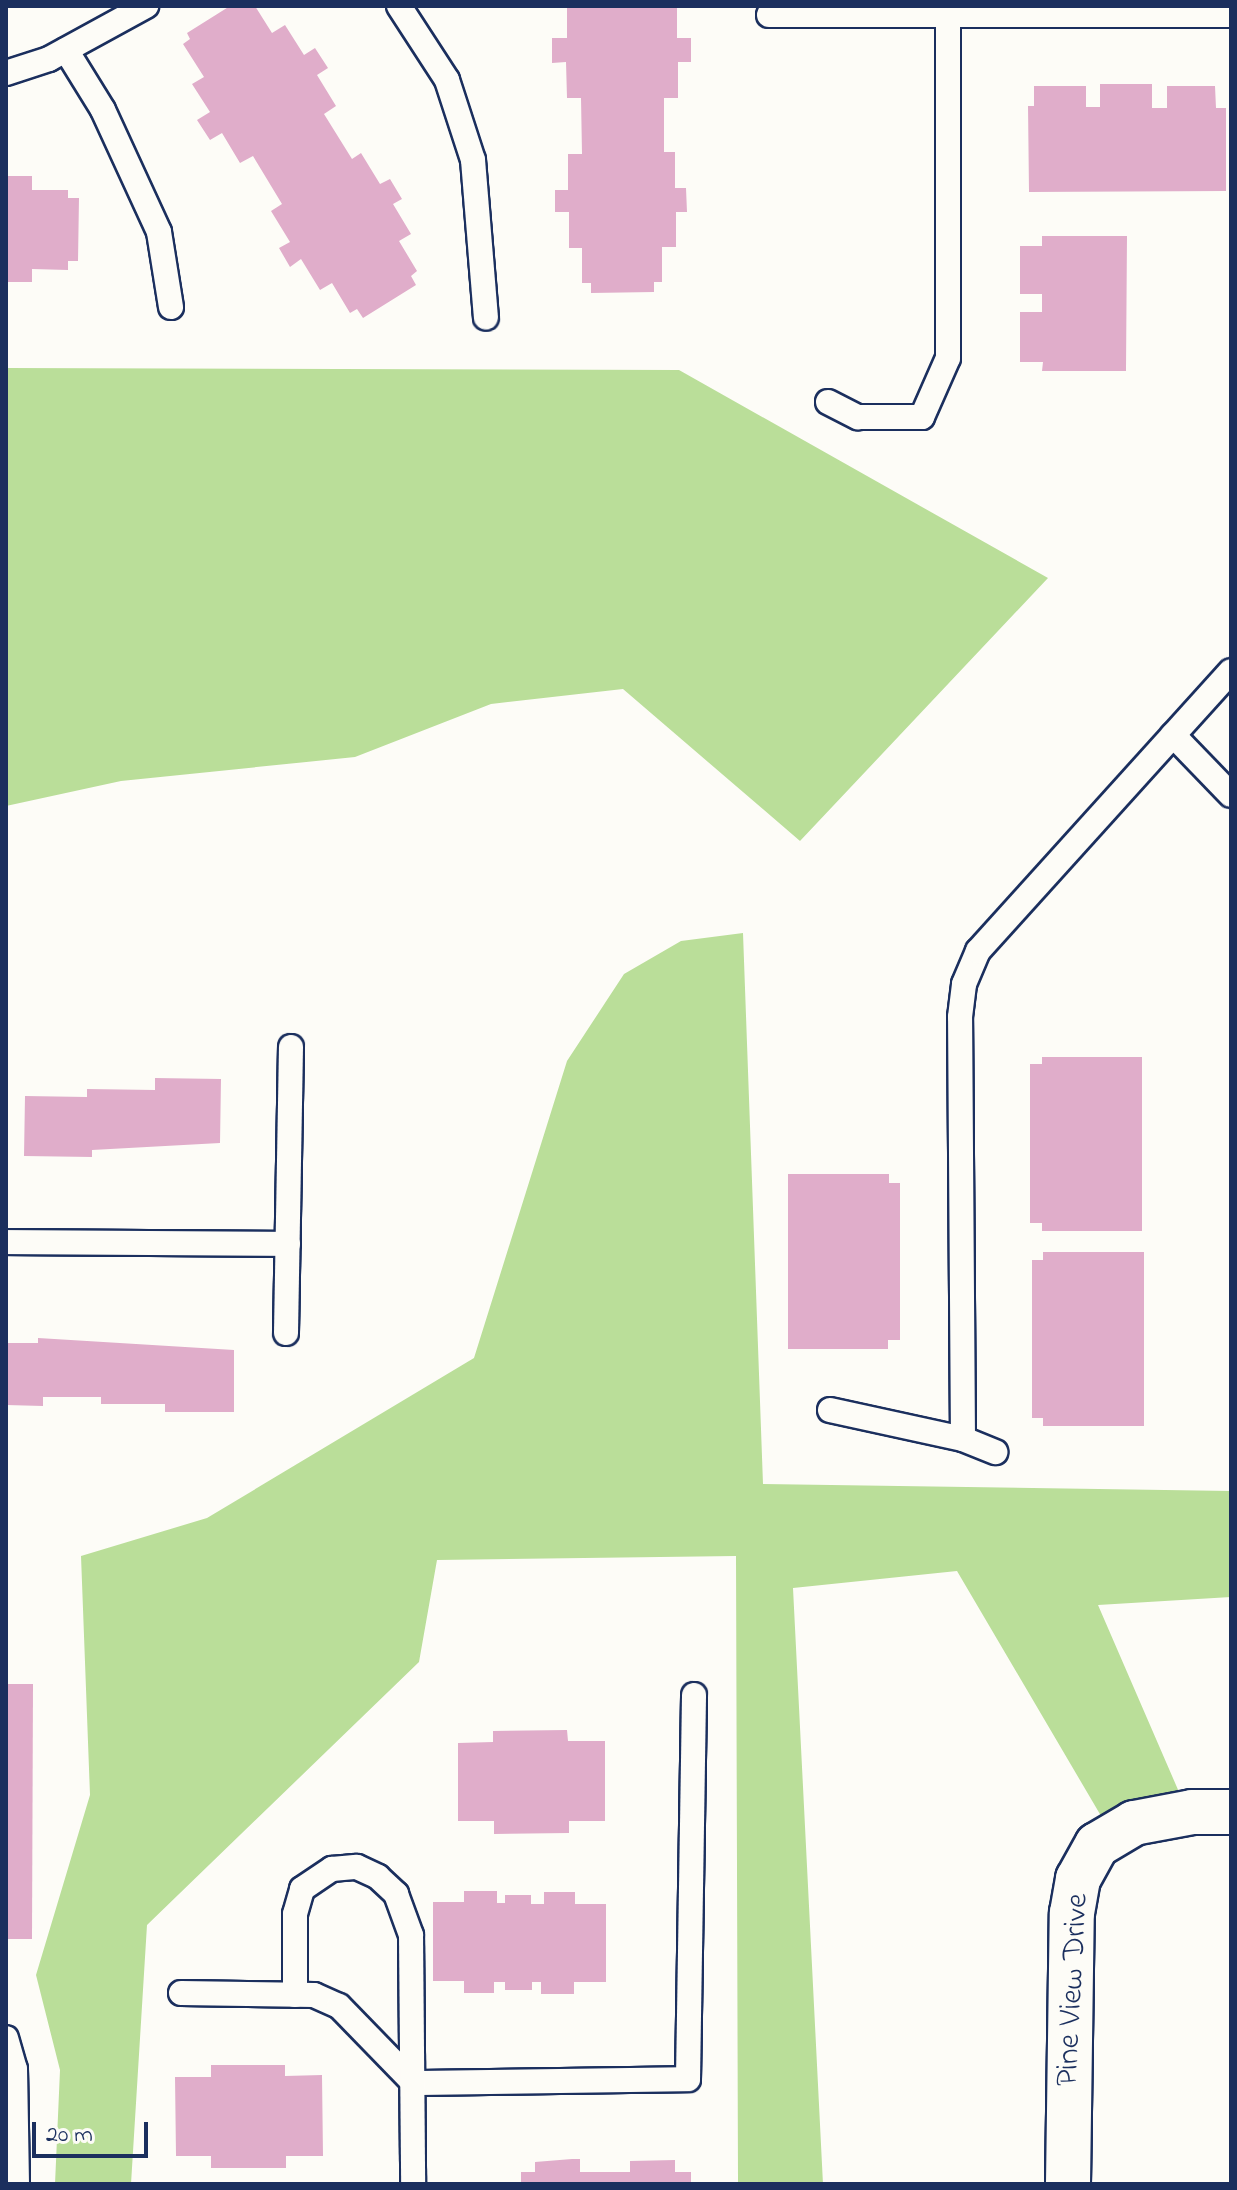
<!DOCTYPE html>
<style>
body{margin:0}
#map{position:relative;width:1237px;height:2190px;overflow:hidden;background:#fdfcf7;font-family:"Indie Flower",sans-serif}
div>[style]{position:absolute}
.green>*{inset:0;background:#bade99}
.building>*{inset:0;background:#e0adca}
.roads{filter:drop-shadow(2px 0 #1b2f5e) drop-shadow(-2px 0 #1b2f5e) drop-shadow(0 2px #1b2f5e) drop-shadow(0 -2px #1b2f5e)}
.lane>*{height:24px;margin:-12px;padding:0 12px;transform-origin:12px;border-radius:12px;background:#fdfcf7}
.street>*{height:44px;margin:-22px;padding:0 22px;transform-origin:22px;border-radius:22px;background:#fdfcf7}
span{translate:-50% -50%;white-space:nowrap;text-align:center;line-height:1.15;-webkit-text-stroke:6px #fdfcf7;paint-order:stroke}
.street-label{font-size:32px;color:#1b2f5e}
.frame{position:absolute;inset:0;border:8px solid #1b2f5e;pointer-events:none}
.scale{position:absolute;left:32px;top:2122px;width:116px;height:36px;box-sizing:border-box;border:4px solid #1b2f5e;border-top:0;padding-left:10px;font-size:24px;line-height:28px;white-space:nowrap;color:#1b2f5e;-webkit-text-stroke:6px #fdfcf7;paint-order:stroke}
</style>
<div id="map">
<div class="green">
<i style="clip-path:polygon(6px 368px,679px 370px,1048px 578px,800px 841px,623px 689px,491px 704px,355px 757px,121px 781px,6px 806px)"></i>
<i style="clip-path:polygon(743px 933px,763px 1484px,1231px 1491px,1231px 1597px,1098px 1605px,1179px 1792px,1104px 1821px,957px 1571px,793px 1588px,823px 2184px,738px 2184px,736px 1556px,437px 1560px,419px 1662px,147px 1925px,131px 2184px,55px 2184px,60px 2070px,36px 1975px,90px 1795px,81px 1556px,207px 1518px,474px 1358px,567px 1061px,624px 974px,681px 941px)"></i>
</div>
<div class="building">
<i style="clip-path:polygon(230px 6px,255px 6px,272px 33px,285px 25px,304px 55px,315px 48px,328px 68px,317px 75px,336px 106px,324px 114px,352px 159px,361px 153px,380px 184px,390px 179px,402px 199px,393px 204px,411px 234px,399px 241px,417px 271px,411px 276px,416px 285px,363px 318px,357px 309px,350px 313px,332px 283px,320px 290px,301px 259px,290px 267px,279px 248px,290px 242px,271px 211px,282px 204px,253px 156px,240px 163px,222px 133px,210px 140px,197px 120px,210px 112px,192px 84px,204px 77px,183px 44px,190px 39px,187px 33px)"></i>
<i style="clip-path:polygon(567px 6px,677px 6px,677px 38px,691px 38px,691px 62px,678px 62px,678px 98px,664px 98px,664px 152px,675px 152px,675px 188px,686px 188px,687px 212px,676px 212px,676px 247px,662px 247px,662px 282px,654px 282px,654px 292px,591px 293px,591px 283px,582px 283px,582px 248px,569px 248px,569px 212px,555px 212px,555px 190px,568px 190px,568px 154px,582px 154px,581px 98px,567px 98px,566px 62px,552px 63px,552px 38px,567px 38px)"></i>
<i style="clip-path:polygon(1100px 84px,1152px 84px,1152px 108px,1167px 108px,1167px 86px,1215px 86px,1216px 108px,1226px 108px,1226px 191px,1029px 192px,1028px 106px,1034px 106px,1034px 86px,1086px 86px,1086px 107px,1100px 107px)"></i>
<i style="clip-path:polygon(6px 176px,32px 176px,32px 190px,68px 190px,68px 198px,79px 198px,78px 261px,68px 261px,68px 270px,32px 269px,32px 282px,6px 282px)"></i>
<i style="clip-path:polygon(1042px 236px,1127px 236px,1126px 371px,1042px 371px,1043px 362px,1020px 362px,1020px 312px,1042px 312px,1042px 294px,1020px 294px,1020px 246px,1042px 246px)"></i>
<i style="clip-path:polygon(1042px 1057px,1142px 1057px,1142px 1231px,1042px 1231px,1042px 1223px,1030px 1223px,1030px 1064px,1042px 1064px)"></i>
<i style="clip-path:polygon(155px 1078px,221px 1079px,220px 1143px,92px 1150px,92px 1157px,24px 1156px,25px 1096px,87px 1097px,87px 1089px,155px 1090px)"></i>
<i style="clip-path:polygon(788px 1174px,889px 1174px,889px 1183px,900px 1183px,900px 1340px,888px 1340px,888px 1349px,788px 1349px)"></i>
<i style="clip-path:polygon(1043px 1252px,1144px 1252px,1144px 1426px,1043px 1426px,1043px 1418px,1032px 1418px,1032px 1260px,1043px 1260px)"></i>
<i style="clip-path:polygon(38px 1338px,234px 1350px,234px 1412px,165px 1412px,165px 1404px,101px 1404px,101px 1397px,43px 1397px,43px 1406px,6px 1405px,6px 1343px,38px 1343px)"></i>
<i style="clip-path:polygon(6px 1684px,33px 1684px,32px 1939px,6px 1939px)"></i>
<i style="clip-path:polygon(567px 1730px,568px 1741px,605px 1741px,605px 1821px,569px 1821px,569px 1833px,494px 1834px,494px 1821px,458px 1821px,458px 1743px,493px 1742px,493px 1731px)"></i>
<i style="clip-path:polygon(464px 1891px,497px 1891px,497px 1903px,505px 1903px,505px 1895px,531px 1895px,531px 1904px,544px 1904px,544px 1892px,575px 1892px,575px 1904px,606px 1904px,606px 1982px,574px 1982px,574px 1994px,541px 1994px,541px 1982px,532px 1982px,532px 1990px,505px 1990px,505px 1982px,494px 1982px,494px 1993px,464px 1993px,464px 1981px,433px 1981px,433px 1902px,464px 1902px)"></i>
<i style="clip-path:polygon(211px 2065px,285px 2065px,285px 2076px,322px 2075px,323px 2156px,286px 2156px,286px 2168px,211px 2168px,211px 2156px,176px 2156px,175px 2077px,211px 2077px)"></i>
<i style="clip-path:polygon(572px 2159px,580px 2159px,580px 2172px,630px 2172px,630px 2161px,675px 2160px,675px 2172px,691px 2172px,691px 2184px,521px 2184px,521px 2172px,535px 2172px,535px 2162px)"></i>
</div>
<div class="roads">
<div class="lane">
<i style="left:399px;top:6px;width:88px;rotate:57deg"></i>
<i style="left:447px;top:80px;width:84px;rotate:72deg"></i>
<i style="left:473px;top:160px;width:158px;rotate:85.3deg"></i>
<i style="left:769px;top:15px;width:462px"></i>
<i style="left:66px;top:50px;width:70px;rotate:58.3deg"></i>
<i style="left:103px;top:110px;width:134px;rotate:65.3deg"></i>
<i style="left:159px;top:232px;width:76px;rotate:80.9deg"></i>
<i style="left:6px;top:73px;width:45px;rotate:-18deg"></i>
<i style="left:49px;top:59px;width:111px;rotate:-28.7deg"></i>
<i style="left:828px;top:402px;width:34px;rotate:27deg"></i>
<i style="left:858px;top:417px;width:64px"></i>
<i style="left:922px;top:417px;width:64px;rotate:-66.2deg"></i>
<i style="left:948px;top:358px;width:343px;rotate:-90deg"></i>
<i style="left:1173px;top:735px;width:83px;rotate:46deg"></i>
<i style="left:6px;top:1242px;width:282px;rotate:0.4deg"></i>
<i style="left:286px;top:1333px;width:286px;rotate:-89deg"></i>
<i style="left:830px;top:1410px;width:136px;rotate:12.3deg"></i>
<i style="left:963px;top:1439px;width:35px;rotate:22deg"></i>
<i style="left:963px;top:1439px;width:422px;rotate:-90.4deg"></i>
<i style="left:960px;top:1017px;width:33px;rotate:-83deg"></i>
<i style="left:964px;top:984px;width:36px;rotate:-67deg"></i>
<i style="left:978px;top:951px;width:377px;rotate:-47.9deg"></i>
<i style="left:181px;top:1993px;width:133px;rotate:0.9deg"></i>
<i style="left:314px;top:1995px;width:27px;rotate:24deg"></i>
<i style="left:339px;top:2006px;width:107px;rotate:45.8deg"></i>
<i style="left:414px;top:2083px;width:274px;rotate:-0.8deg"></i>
<i style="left:688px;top:2079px;width:384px;rotate:-89.1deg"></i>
<i style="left:295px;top:1995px;width:81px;rotate:-90deg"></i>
<i style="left:295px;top:1914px;width:26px;rotate:-74deg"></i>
<i style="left:302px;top:1889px;width:36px;rotate:-34deg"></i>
<i style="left:332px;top:1869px;width:25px;rotate:-5deg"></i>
<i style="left:357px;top:1867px;width:23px;rotate:25deg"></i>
<i style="left:378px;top:1877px;width:25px;rotate:43deg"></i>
<i style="left:396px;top:1894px;width:44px;rotate:69.9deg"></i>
<i style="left:411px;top:1935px;width:249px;rotate:89.5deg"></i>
<i style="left:6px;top:2038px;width:32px;rotate:74deg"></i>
<i style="left:15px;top:2069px;width:115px;rotate:89deg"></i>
</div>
<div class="street">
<i style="left:1068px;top:2184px;width:271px;rotate:-89.2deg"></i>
<i style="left:1072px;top:1913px;width:35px;rotate:-80deg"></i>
<i style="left:1078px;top:1879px;width:39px;rotate:-61deg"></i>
<i style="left:1097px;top:1845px;width:43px;rotate:-30.7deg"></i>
<i style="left:1134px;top:1823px;width:59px;rotate:-10.7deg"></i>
<i style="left:1192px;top:1812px;width:39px"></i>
</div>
</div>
<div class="street-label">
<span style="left:1074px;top:1990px;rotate:-87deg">Pine View Drive</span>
</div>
<div class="frame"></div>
<div class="scale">20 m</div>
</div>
